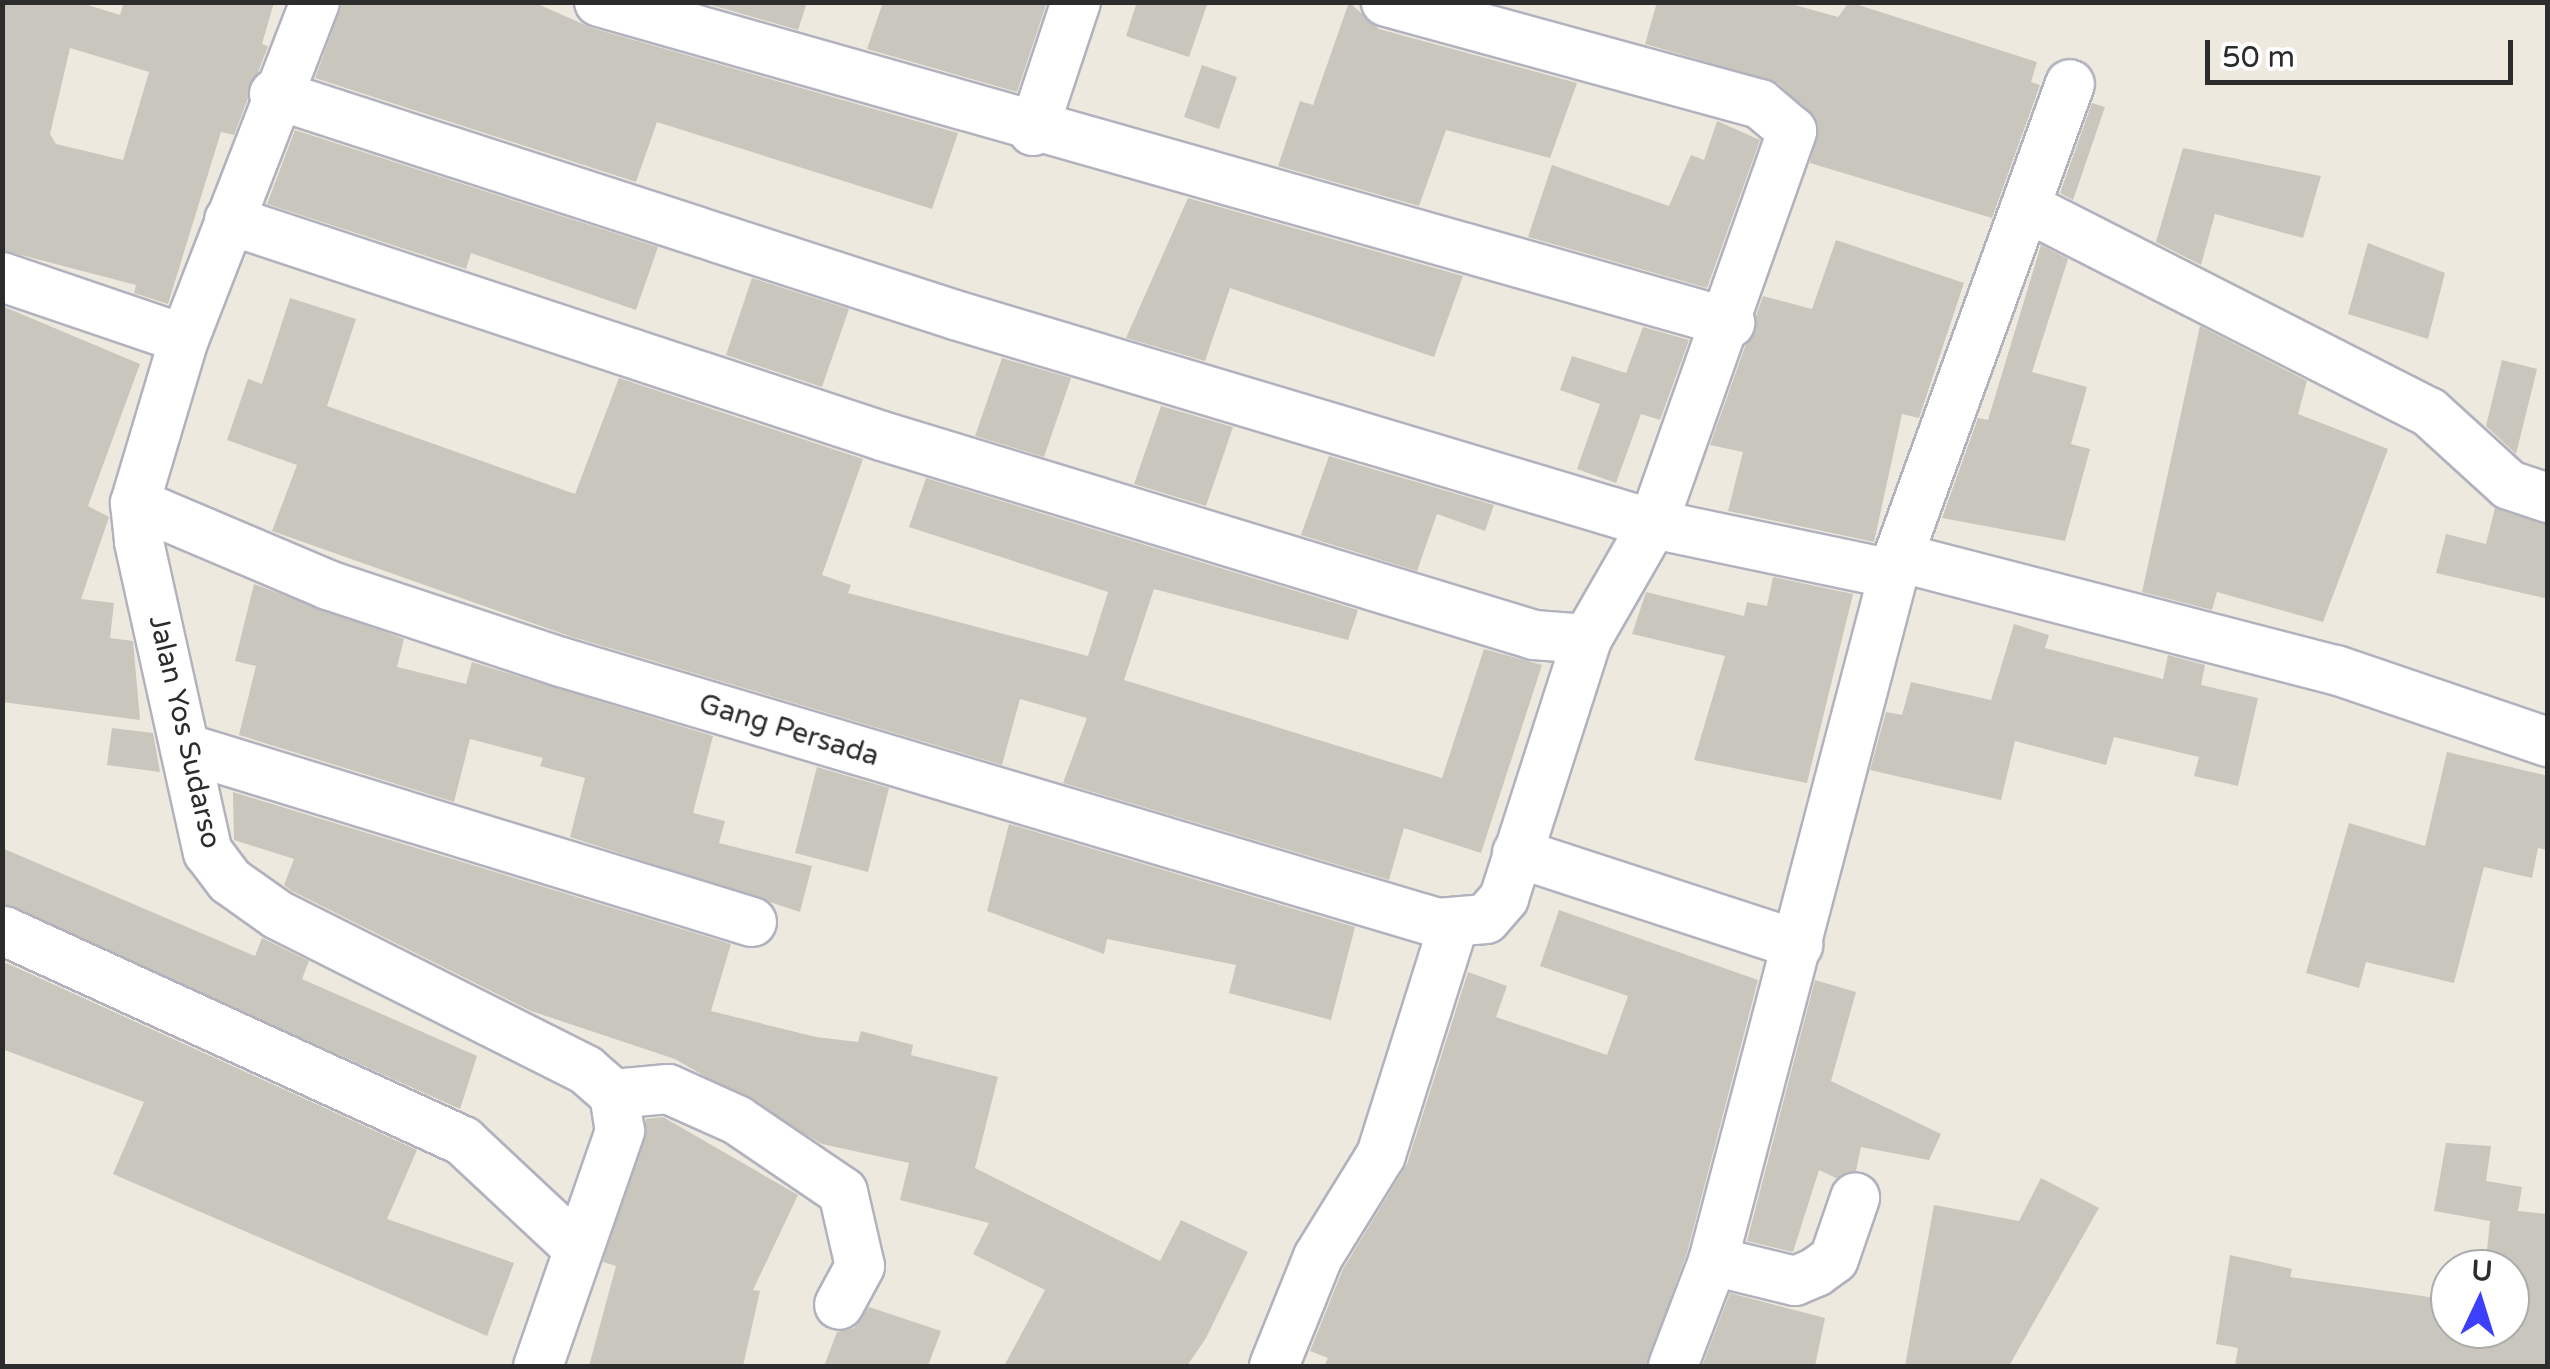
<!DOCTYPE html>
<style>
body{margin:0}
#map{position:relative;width:2550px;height:1369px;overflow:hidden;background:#eee9de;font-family:"Varela Round",sans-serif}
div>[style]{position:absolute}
.building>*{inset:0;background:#c9c6bd}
.roads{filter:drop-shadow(2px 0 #b2b2bf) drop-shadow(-2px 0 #b2b2bf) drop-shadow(0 2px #b2b2bf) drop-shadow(0 -2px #b2b2bf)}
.minor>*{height:48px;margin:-24px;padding:0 24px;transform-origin:24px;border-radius:24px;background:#fff}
span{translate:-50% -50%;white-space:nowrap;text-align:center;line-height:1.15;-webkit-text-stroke:10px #fff;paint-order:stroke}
.street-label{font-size:28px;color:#2c2c2c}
.frame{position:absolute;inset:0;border:5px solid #2c2c2c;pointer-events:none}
.north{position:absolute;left:2430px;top:1249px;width:100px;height:100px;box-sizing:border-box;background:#fff;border:2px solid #ababab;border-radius:50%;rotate:4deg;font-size:28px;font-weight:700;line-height:40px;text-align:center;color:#2c2c2c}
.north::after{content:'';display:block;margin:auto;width:35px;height:45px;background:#3c40fc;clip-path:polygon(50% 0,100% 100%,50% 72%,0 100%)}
.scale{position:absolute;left:2205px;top:40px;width:308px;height:45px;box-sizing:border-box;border:5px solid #2c2c2c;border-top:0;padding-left:12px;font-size:30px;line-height:35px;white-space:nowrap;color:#2c2c2c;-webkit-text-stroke:8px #fff;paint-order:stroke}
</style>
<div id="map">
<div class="building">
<i style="clip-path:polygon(evenodd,2px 2px,78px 2px,120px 15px,124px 2px,274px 2px,262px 44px,268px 46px,234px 135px,221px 132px,168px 304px,134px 293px,136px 285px,2px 250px,2px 2px,70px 48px,149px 72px,123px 160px,56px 144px,50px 134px,70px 48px)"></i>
<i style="clip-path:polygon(343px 2px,533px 2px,592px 28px,958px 133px,932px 209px,657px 122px,636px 182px,315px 78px)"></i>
<i style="clip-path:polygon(701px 2px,807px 2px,798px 30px)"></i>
<i style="clip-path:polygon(883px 2px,1047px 2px,1017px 92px,867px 49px)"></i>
<i style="clip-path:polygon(1137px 2px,1208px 2px,1189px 57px,1126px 36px)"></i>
<i style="clip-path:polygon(1349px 2px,1379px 29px,1577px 83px,1550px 158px,1446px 130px,1419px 206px,1278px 166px,1300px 101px,1313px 105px)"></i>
<i style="clip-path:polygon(1657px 2px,1784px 2px,1838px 17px,1849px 2px,2037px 62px,2031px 82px,2040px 85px,1992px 218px,1810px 163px,1818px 123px,1778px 83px,1645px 44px)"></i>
<i style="clip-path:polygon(1202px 65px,1237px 77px,1219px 129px,1184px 117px)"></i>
<i style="clip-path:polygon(2092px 103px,2105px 107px,2073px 200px,2060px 193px)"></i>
<i style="clip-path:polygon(1717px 121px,1760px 140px,1707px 288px,1528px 237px,1552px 165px,1669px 206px,1691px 155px,1704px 160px)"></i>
<i style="clip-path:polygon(295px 130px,658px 247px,636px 310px,471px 253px,466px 269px,267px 204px)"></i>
<i style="clip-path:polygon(2183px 148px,2321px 176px,2303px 238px,2215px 214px,2201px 265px,2156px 242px)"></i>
<i style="clip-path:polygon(1188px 198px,1463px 276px,1434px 357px,1230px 288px,1205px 361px,1126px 338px)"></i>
<i style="clip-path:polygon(1836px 240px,1964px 283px,1919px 418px,1902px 414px,1874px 542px,1728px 511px,1743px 452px,1710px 445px,1763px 296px,1812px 309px)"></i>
<i style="clip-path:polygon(2368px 243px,2445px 273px,2428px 339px,2348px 314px)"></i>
<i style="clip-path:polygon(2041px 245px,2068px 259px,2032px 372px,2087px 387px,2071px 444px,2090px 449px,2065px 541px,1942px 518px,1978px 418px,1988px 420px)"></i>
<i style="clip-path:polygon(752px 278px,849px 309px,822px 387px,726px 355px)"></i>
<i style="clip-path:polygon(290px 298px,356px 319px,327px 406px,575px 494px,619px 378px,863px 459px,822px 575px,851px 585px,848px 593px,1088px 656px,1108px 592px,909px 527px,926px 478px,1358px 610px,1348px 640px,1154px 589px,1124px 680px,1442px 778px,1484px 649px,1542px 665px,1481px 853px,1404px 828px,1389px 880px,1063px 783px,1087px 718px,1020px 699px,1002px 765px,569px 636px,272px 531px,297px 465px,227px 440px,248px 379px,262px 384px)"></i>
<i style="clip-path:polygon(2px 306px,140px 364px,88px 506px,109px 517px,81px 599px,114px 603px,110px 638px,133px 641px,140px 720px,2px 702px)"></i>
<i style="clip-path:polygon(2200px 326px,2307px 381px,2298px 414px,2388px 449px,2323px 622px,2217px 592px,2212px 610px,2142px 592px)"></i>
<i style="clip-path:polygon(1643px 327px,1689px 340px,1660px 420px,1641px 414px,1616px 483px,1577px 469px,1600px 404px,1560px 390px,1572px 356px,1626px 373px)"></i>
<i style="clip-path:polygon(1002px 358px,1071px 378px,1044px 457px,975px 436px)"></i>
<i style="clip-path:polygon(2502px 360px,2537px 369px,2516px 454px,2486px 426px)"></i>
<i style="clip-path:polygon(1161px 406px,1233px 427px,1206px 506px,1134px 484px)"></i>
<i style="clip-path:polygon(1329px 456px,1494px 505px,1485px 531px,1437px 514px,1417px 571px,1301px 535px)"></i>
<i style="clip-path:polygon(2495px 508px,2548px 525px,2548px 599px,2436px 573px,2446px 534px,2486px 544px)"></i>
<i style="clip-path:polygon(1773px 577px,1853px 594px,1807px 783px,1694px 760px,1725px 656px,1632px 634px,1646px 592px,1744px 616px,1747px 602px,1767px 606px)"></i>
<i style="clip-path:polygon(254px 584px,404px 639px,397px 667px,466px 684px,472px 662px,713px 736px,693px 813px,725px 821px,719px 843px,812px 866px,800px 912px,570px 837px,585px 778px,540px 766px,543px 758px,470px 739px,454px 802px,239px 735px,256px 666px,235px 661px)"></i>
<i style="clip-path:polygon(2014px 624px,2049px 635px,2045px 648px,2163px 679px,2168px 655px,2205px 665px,2201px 685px,2258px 698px,2238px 786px,2194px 776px,2199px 757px,2114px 737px,2106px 765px,2015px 741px,2001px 800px,1870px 770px,1886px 712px,1902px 715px,1911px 682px,1991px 700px)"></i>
<i style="clip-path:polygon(112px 728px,153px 733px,160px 772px,107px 765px)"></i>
<i style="clip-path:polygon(2447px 752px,2548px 776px,2548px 850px,2538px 848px,2532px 878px,2484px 867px,2454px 983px,2366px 962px,2359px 988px,2306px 973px,2349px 823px,2425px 846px)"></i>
<i style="clip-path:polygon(817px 767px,889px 788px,868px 872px,795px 853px)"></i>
<i style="clip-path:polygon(233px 792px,731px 944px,711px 1011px,816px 1037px,858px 1042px,861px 1031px,913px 1045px,911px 1055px,998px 1077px,975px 1168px,1160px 1261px,1181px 1220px,1248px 1252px,1206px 1338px,1187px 1366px,1004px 1366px,1045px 1290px,973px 1254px,989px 1223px,900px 1200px,909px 1163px,822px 1144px,675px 1059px,531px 1011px,292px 891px,284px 885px,294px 859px,234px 840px)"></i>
<i style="clip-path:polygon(1009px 824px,1355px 927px,1331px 1020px,1229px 993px,1236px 965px,1107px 939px,1104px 954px,987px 911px)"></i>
<i style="clip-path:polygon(2px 848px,255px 956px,262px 938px,309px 961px,302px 979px,477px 1056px,460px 1109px,2px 904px)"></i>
<i style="clip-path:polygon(1559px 910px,1758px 980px,1687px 1253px,1646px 1366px,1324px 1366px,1328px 1358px,1310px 1351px,1343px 1269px,1407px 1164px,1468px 972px,1507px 986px,1496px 1017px,1607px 1055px,1628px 996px,1540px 966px)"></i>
<i style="clip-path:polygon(2px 961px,417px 1150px,387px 1219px,514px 1263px,487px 1336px,113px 1174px,144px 1102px,2px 1049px)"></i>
<i style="clip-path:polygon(1815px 980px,1856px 992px,1831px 1081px,1941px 1134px,1929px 1160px,1861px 1147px,1856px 1171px,1836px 1178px,1819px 1170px,1793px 1252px,1747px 1241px)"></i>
<i style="clip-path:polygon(663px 1117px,798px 1195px,753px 1290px,760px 1291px,743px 1366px,589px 1366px,616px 1266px,603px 1262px,646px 1119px)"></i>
<i style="clip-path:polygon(2446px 1143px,2491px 1146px,2486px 1181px,2522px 1187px,2518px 1211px,2548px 1214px,2548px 1366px,2235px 1366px,2238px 1348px,2216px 1344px,2230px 1255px,2292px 1269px,2290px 1277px,2450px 1300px,2450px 1329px,2510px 1329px,2510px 1269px,2485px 1269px,2490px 1221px,2434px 1211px)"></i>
<i style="clip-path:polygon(2041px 1178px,2099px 1208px,2009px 1366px,1905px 1366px,1934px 1205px,2019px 1221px)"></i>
<i style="clip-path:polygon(1730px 1293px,1825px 1318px,1815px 1366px,1702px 1366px)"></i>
<i style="clip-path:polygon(869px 1307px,941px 1331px,928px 1366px,824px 1366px,837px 1332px,854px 1328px)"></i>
</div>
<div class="roads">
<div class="minor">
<i style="left:315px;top:2px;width:362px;rotate:111.2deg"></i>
<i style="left:184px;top:339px;width:171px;rotate:106.6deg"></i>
<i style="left:135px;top:503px;width:39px;rotate:84deg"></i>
<i style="left:139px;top:542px;width:318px;rotate:77.5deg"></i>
<i style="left:208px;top:852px;width:36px;rotate:53deg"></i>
<i style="left:230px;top:881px;width:59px;rotate:35.3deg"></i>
<i style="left:278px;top:915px;width:345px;rotate:26.7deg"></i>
<i style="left:586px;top:1070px;width:37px;rotate:41deg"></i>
<i style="left:614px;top:1094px;width:37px;rotate:81deg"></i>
<i style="left:620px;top:1131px;width:249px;rotate:109.2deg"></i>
<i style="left:599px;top:2px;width:1176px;rotate:15.84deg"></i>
<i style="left:274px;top:94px;width:716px;rotate:17.98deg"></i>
<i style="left:955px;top:315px;width:729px;rotate:16.67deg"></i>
<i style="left:1653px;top:524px;width:245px;rotate:11.8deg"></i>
<i style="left:1033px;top:131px;width:136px;rotate:-71.6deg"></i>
<i style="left:2028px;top:208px;width:450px;rotate:27deg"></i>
<i style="left:2429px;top:412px;width:108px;rotate:42.4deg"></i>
<i style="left:2509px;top:485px;width:41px;rotate:18.4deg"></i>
<i style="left:229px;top:220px;width:688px;rotate:18.3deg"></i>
<i style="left:882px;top:436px;width:682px;rotate:16.97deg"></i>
<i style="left:1534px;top:635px;width:53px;rotate:4.3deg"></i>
<i style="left:1587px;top:639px;width:133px;rotate:-60.1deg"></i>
<i style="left:1653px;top:524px;width:417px;rotate:-70.5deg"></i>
<i style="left:1792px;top:131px;width:42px;rotate:-139.8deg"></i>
<i style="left:1760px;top:104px;width:388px;rotate:-164.7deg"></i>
<i style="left:2px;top:277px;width:192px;rotate:18.8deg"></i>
<i style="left:135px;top:503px;width:210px;rotate:23deg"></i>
<i style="left:328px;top:585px;width:245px;rotate:18.3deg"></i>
<i style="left:561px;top:662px;width:915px;rotate:16.57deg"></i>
<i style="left:1438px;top:923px;width:48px;rotate:-4.8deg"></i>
<i style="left:1486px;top:919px;width:28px;rotate:-49deg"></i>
<i style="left:1504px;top:898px;width:272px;rotate:-72.2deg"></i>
<i style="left:1898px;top:557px;width:503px;rotate:-70.02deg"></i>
<i style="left:185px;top:748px;width:593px;rotate:17.06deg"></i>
<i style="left:1517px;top:853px;width:296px;rotate:18.1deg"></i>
<i style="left:4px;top:931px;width:505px;rotate:24.58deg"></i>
<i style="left:463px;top:1141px;width:151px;rotate:43.1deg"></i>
<i style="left:614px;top:1094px;width:54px;rotate:-5.3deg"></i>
<i style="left:668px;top:1089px;width:76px;rotate:24.2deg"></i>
<i style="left:737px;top:1120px;width:128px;rotate:34.2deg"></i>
<i style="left:843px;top:1192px;width:76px;rotate:77.1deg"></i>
<i style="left:860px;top:1266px;width:44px;rotate:118.3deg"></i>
<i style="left:1713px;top:1261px;width:84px;rotate:13.7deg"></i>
<i style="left:1795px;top:1281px;width:23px;rotate:-23deg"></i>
<i style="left:1816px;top:1272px;width:22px;rotate:-36deg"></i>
<i style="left:1834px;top:1259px;width:65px;rotate:-71deg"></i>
<i style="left:1274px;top:1366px;width:118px;rotate:-68deg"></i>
<i style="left:1318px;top:1257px;width:120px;rotate:-58.3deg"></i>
<i style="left:1381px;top:1155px;width:242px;rotate:-72.5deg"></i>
<i style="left:1673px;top:1366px;width:112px;rotate:-69.1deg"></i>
<i style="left:1713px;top:1261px;width:728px;rotate:-75.28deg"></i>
<i style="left:1898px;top:557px;width:452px;rotate:14.5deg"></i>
<i style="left:2336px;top:670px;width:224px;rotate:18.8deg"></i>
</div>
</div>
<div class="street-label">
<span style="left:789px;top:730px;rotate:17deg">Gang Persada</span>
<span style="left:185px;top:732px;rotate:77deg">Jalan Yos Sudarso</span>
</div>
<div class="frame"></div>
<div class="north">U</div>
<div class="scale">50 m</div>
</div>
